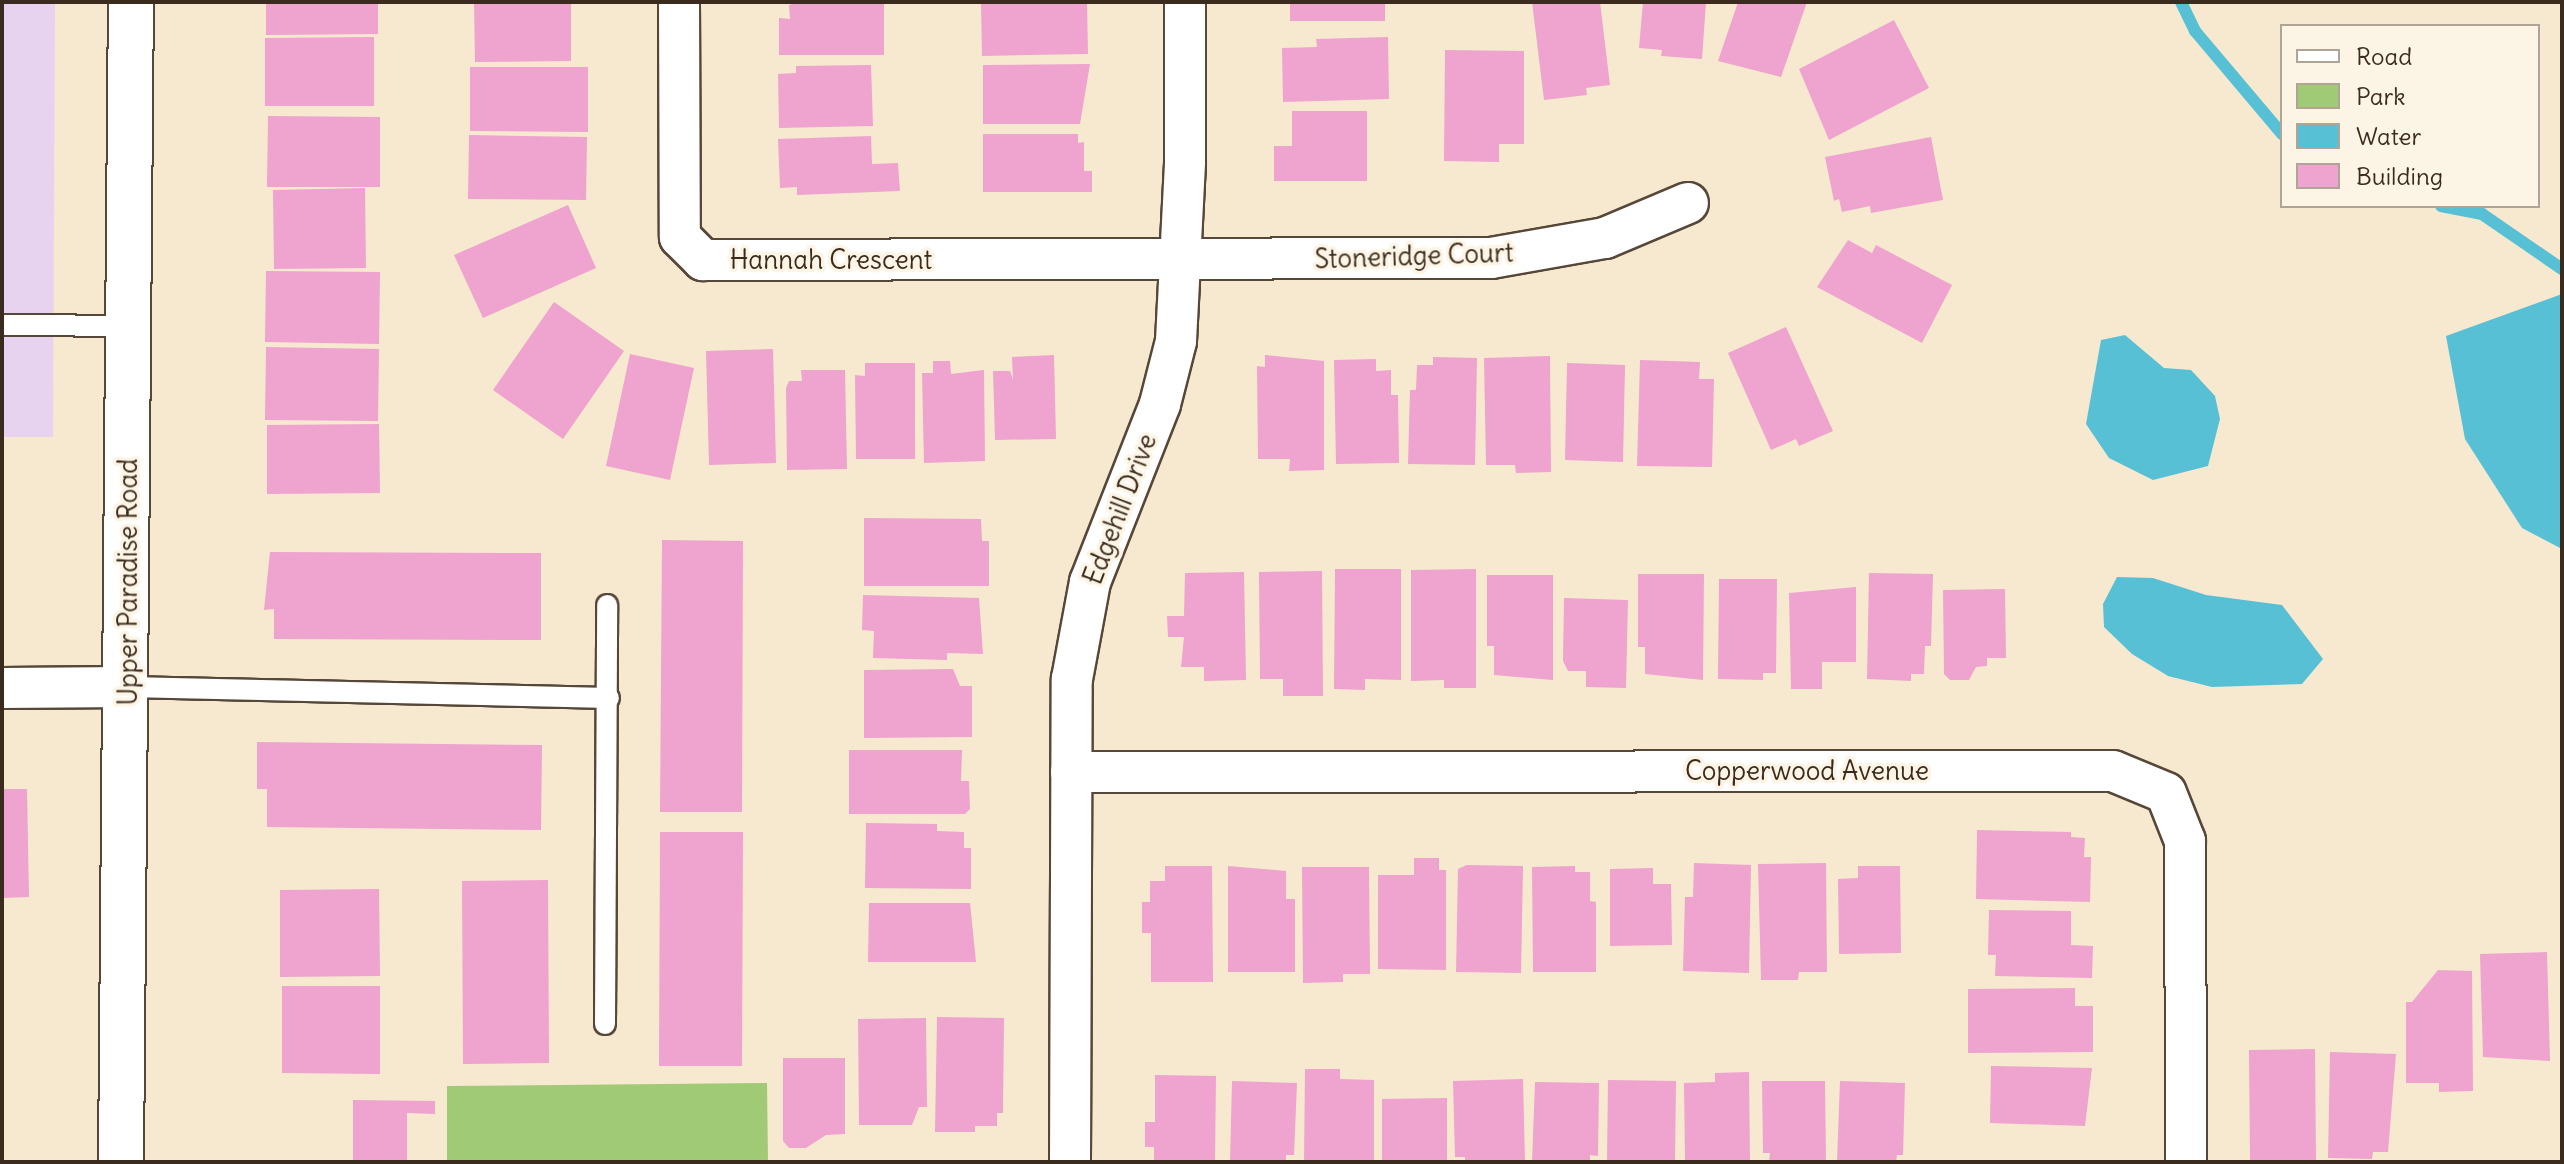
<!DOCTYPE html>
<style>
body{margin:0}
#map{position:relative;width:2564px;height:1164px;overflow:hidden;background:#f6e9d0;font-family:Delius,sans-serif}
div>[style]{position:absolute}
.built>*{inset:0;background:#e7d2ef}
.green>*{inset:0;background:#a1ca76}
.water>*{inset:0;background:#58c0d5}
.stream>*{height:12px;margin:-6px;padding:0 6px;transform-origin:6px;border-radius:6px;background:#58c0d5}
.building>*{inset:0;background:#efa3cf}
.roads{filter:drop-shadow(2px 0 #574739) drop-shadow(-2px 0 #574739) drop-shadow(0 2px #574739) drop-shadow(0 -2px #574739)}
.lane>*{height:20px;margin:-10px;padding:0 10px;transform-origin:10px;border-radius:10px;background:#fff}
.street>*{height:40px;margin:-20px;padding:0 20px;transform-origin:20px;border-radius:20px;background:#fff}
.secondary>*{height:44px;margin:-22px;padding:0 22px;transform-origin:22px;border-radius:22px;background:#fff}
span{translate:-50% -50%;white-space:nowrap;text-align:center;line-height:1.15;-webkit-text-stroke:7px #fcf5e5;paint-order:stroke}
.street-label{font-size:26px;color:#3b2a1e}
.frame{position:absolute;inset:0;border:4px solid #3b2a1e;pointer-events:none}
.legend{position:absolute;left:2280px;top:24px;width:260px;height:184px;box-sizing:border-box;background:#fcf5e5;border:2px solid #afa495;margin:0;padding:10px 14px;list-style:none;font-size:24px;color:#3b2a1e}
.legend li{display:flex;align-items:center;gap:16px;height:40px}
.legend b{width:40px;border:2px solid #afa495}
</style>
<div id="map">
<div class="built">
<i style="clip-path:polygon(2px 2px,55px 2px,53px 437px,2px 437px)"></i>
</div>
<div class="green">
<i style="clip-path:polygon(767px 1083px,768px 1162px,447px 1162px,447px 1086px)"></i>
</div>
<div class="water">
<i style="clip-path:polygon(2562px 294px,2562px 549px,2522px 528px,2465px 439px,2446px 336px)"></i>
<i style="clip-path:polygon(2125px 335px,2164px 368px,2191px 370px,2215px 396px,2220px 419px,2208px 466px,2153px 480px,2109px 458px,2086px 424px,2101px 340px)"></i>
<i style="clip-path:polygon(2117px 577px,2153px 578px,2206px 595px,2282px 605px,2323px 659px,2302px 684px,2212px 687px,2168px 676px,2132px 654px,2104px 627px,2103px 604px)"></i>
</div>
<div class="stream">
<i style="left:2181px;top:2px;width:32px;rotate:64deg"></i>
<i style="left:2195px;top:31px;width:135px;rotate:49.8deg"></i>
<i style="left:2441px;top:206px;width:42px;rotate:11deg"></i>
<i style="left:2482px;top:214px;width:97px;rotate:34.5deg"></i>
</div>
<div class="building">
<i style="clip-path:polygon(266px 2px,378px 2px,378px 34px,266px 35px)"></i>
<i style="clip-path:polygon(474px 2px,571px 2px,571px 61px,475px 62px)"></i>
<i style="clip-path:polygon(798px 2px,884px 2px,884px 55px,779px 55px,779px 18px,790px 19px,789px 5px)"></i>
<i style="clip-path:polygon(981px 2px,1087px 2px,1088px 54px,982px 56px)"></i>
<i style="clip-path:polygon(1290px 2px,1385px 2px,1385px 21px,1290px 21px)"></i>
<i style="clip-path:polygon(1532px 2px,1600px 2px,1610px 85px,1586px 88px,1587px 95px,1544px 100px)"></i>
<i style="clip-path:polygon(1643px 2px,1706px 2px,1702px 59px,1661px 56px,1662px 50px,1639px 48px)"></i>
<i style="clip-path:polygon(1738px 2px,1807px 2px,1781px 77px,1718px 61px)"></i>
<i style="clip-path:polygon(1894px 20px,1929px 88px,1829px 140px,1799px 69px)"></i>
<i style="clip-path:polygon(374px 37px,374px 106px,265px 106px,265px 38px)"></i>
<i style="clip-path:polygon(1388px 37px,1389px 99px,1283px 102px,1282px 48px,1317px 47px,1316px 39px)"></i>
<i style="clip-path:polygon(1445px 50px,1524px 51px,1524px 144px,1499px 144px,1499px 162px,1444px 161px)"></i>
<i style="clip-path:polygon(1090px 64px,1080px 124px,983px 124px,983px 65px)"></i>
<i style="clip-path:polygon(871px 65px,873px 126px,779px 128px,778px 74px,796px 73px,796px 66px)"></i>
<i style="clip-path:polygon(470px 67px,588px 67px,588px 132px,470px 131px)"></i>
<i style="clip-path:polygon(1292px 111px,1367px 111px,1367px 181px,1274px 181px,1274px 146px,1292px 146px)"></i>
<i style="clip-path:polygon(268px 116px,380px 117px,380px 187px,267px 187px)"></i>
<i style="clip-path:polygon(983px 134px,1078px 134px,1078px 143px,1084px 142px,1084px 171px,1092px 171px,1092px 192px,983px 192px)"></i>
<i style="clip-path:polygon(469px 135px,587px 137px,586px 200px,468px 199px)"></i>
<i style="clip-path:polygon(871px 136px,872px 164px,898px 163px,900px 191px,797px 195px,797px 187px,780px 188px,778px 139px)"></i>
<i style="clip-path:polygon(1931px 137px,1943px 200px,1871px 213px,1870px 206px,1842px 212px,1839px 199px,1834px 201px,1825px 157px)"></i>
<i style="clip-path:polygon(365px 188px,366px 268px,274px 269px,273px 190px)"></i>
<i style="clip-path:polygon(568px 205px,596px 268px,483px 318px,454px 255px)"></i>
<i style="clip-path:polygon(1848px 240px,1872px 253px,1876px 245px,1952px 285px,1922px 343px,1817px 287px)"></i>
<i style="clip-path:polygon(266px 271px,380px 272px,379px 344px,265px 342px)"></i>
<i style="clip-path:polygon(554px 302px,624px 351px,563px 439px,493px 390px)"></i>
<i style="clip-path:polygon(1786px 327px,1833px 431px,1799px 446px,1796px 439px,1771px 450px,1728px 353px)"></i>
<i style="clip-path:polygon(266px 347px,379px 349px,378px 421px,265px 420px)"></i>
<i style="clip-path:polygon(773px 349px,776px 463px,709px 465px,706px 351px)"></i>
<i style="clip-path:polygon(630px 354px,694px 368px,670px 480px,606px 466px)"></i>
<i style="clip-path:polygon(1054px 355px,1056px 439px,995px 440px,993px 371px,1010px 371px,1013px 380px,1012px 357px)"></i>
<i style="clip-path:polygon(1265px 355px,1324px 361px,1324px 470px,1289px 471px,1290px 459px,1258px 459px,1257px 366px,1265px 367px)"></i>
<i style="clip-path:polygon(1550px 356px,1551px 472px,1516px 473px,1515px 465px,1486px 465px,1484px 358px)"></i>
<i style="clip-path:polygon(1433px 357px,1477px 358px,1475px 465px,1408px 464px,1410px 390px,1416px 390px,1417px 365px,1433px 365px)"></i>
<i style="clip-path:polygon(1376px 359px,1376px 371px,1391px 370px,1391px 395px,1398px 395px,1399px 463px,1336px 464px,1334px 360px)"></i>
<i style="clip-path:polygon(1640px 360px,1700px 362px,1699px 379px,1714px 379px,1712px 467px,1637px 466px)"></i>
<i style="clip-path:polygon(933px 361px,950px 361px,951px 374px,984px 370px,985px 461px,924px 463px,922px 373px,933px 373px)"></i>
<i style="clip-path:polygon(865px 363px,915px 363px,915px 459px,856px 459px,855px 375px,865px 376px)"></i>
<i style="clip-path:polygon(1567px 363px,1625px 365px,1623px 462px,1565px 460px)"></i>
<i style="clip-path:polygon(801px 370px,845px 370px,847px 469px,787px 470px,786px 388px,789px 381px,802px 381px)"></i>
<i style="clip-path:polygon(379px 424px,380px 493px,267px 494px,267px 425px)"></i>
<i style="clip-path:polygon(864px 518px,981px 519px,982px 541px,989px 541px,989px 586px,864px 586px)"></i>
<i style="clip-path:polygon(662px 540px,743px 541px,742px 812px,660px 812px)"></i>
<i style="clip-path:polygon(270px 552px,541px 553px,541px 640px,274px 639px,274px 609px,264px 610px)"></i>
<i style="clip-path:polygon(1335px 569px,1401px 569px,1401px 680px,1365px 679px,1365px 690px,1334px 689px)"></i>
<i style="clip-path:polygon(1476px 569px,1476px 688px,1444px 688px,1444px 680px,1411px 681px,1411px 570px)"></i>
<i style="clip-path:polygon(1322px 571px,1323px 696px,1283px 696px,1283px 679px,1260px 679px,1259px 572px)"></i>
<i style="clip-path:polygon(1244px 572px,1246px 680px,1204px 681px,1204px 667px,1181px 667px,1184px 637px,1168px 637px,1167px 616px,1184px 616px,1185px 573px)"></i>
<i style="clip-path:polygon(1869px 573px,1933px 574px,1931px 646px,1925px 646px,1924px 674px,1911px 674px,1911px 681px,1867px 679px)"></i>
<i style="clip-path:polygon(1638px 574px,1704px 574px,1703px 680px,1645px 674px,1645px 647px,1638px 647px)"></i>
<i style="clip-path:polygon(1487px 575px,1553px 575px,1553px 680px,1494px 675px,1494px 646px,1487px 646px)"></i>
<i style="clip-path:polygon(1719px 579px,1777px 579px,1776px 673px,1763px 673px,1763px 680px,1718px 679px)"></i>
<i style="clip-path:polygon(1856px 587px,1856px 662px,1822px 662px,1822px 689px,1791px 689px,1789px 593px)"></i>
<i style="clip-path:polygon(2005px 589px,2006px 658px,1987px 658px,1987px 666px,1976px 667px,1969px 680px,1950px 680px,1944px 674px,1943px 590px)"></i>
<i style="clip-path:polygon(863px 595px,979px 598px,983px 654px,947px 653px,947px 660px,873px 658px,874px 631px,862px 630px)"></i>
<i style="clip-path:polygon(1564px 598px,1628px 600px,1626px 688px,1586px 687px,1586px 671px,1568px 671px,1563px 661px)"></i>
<i style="clip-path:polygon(953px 669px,960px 686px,972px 686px,972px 737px,864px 738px,864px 670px)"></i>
<i style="clip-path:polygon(257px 742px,542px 745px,541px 830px,267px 827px,267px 789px,257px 789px)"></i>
<i style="clip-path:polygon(849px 750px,962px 750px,961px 781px,969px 781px,970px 809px,965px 814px,849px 814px)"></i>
<i style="clip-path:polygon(2px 789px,27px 789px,29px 897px,2px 898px)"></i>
<i style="clip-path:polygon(866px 823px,937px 824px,937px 831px,964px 832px,964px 848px,971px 848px,971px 889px,865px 888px)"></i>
<i style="clip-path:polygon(1977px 830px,2071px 832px,2071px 837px,2085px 838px,2084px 857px,2091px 857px,2090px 902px,1976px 899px)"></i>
<i style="clip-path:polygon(660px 832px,743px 832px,742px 1066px,659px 1066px)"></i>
<i style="clip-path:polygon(1414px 858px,1439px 858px,1439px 870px,1446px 870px,1446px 970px,1378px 969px,1378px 875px,1414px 875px)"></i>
<i style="clip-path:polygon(1694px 863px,1751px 865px,1749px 973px,1683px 971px,1685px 897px,1693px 897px)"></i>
<i style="clip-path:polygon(1826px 863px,1827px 972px,1799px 972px,1798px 980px,1761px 980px,1758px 864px)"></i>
<i style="clip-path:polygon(1467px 865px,1523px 866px,1521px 973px,1456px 972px,1458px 869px)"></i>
<i style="clip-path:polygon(1165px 866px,1212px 866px,1213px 982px,1151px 982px,1151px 933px,1142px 933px,1142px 902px,1150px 902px,1150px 881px,1165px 881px)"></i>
<i style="clip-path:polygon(1228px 866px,1286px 871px,1286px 899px,1295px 899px,1295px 972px,1228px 972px)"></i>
<i style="clip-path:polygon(1575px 866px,1575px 872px,1590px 872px,1590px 901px,1596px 902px,1596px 972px,1533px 972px,1532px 867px)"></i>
<i style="clip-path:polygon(1858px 866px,1900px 866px,1901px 953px,1839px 954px,1838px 879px,1858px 878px)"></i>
<i style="clip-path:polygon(1302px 867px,1369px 867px,1370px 974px,1343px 974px,1343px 982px,1303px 983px)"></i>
<i style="clip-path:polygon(1653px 868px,1653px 884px,1671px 884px,1672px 945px,1610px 946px,1610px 869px)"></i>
<i style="clip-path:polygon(548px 880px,549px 1063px,463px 1064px,462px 881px)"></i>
<i style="clip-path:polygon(379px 889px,380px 976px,280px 977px,280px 890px)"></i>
<i style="clip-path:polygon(869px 903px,970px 903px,976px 962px,868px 962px)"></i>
<i style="clip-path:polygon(1989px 910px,2071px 911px,2071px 945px,2093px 946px,2092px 978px,1995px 976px,1996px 955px,1988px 955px)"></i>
<i style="clip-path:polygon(2547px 952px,2550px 1061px,2483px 1057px,2480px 954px)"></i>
<i style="clip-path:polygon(2438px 970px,2472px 971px,2473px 1091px,2439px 1092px,2439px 1083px,2406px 1083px,2406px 1002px,2412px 1002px)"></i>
<i style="clip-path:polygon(282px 986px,380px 986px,380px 1074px,282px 1073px)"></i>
<i style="clip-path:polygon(2075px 988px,2075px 1006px,2093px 1006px,2093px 1052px,1968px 1053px,1968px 989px)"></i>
<i style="clip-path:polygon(937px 1017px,1004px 1018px,1003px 1113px,997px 1113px,997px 1126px,975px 1126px,975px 1132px,935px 1132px)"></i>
<i style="clip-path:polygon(926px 1018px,927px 1107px,919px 1107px,912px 1125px,859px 1125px,858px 1019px)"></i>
<i style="clip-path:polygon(2315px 1049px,2316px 1162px,2250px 1162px,2249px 1050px)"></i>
<i style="clip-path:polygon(2330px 1052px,2396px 1054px,2388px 1152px,2373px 1152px,2372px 1159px,2328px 1158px)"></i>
<i style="clip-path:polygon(783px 1058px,845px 1058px,845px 1134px,826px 1135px,806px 1148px,789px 1148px,783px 1141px)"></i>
<i style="clip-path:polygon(1991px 1066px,2092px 1068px,2085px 1126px,1990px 1123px)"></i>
<i style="clip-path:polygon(1305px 1069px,1340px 1069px,1340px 1079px,1374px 1080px,1374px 1162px,1304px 1162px)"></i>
<i style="clip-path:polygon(1749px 1072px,1750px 1162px,1685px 1162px,1684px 1083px,1715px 1082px,1715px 1073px)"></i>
<i style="clip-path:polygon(1155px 1075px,1216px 1076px,1215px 1162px,1154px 1162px,1154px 1147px,1145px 1147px,1145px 1122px,1155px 1122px)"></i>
<i style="clip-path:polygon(1523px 1079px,1525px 1162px,1465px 1162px,1465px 1157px,1455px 1157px,1453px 1081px)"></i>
<i style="clip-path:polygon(1608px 1080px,1676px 1081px,1675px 1162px,1607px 1162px)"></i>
<i style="clip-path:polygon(1232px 1081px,1297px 1083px,1294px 1155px,1286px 1155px,1286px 1162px,1230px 1162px)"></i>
<i style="clip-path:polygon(1762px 1081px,1825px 1081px,1826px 1162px,1769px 1162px,1770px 1153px,1763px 1153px)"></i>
<i style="clip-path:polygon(1840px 1081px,1905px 1083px,1903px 1155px,1897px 1155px,1896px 1162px,1837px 1162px)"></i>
<i style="clip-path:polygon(1535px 1082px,1599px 1083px,1598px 1156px,1590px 1155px,1590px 1162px,1532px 1162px)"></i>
<i style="clip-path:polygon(1447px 1098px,1447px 1162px,1382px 1162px,1382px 1099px)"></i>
<i style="clip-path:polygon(353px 1100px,435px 1101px,435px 1114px,407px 1113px,407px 1162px,353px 1162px)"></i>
</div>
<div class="roads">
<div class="lane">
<i style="left:2px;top:325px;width:128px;rotate:0.4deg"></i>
<i style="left:128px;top:687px;width:481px;rotate:1.3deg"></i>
<i style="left:605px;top:1024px;width:419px;rotate:-89.7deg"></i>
</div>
<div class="street">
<i style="left:679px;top:2px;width:235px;rotate:89.8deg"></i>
<i style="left:680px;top:237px;width:33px;rotate:45deg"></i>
<i style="left:703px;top:260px;width:788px;rotate:-0.15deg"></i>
<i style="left:1491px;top:258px;width:116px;rotate:-10deg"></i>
<i style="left:1605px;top:238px;width:90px;rotate:-22.9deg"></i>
<i style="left:2px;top:688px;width:126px;rotate:-0.5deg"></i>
<i style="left:1071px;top:772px;width:1042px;rotate:-0.05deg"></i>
<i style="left:2113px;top:771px;width:57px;rotate:22.5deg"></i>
<i style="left:2166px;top:793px;width:52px;rotate:68.4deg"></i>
<i style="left:2185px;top:841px;width:321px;rotate:89.8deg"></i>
<i style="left:1070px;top:1162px;width:483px;rotate:-89.8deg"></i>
<i style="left:1072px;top:679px;width:99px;rotate:-79.5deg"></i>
<i style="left:1090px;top:582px;width:191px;rotate:-68.5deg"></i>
<i style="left:1160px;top:404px;width:65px;rotate:-75.7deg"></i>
<i style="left:1176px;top:341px;width:179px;rotate:-87.1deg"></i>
<i style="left:1185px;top:162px;width:160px;rotate:-90deg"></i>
</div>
<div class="secondary">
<i style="left:121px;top:1162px;width:1160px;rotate:-89.51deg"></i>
</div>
</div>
<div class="street-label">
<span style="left:1414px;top:256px;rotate:-2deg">Stoneridge Court</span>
<span style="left:831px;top:260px">Hannah Crescent</span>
<span style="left:1120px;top:509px;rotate:-69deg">Edgehill Drive</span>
<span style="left:128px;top:582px;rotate:-90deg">Upper Paradise Road</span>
<span style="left:1807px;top:771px">Copperwood Avenue</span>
</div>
<div class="frame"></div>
<ul class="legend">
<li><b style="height:10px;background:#fff"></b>Road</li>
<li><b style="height:22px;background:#a1ca76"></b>Park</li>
<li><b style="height:22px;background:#58c0d5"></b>Water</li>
<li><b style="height:22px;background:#efa3cf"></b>Building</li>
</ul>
</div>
